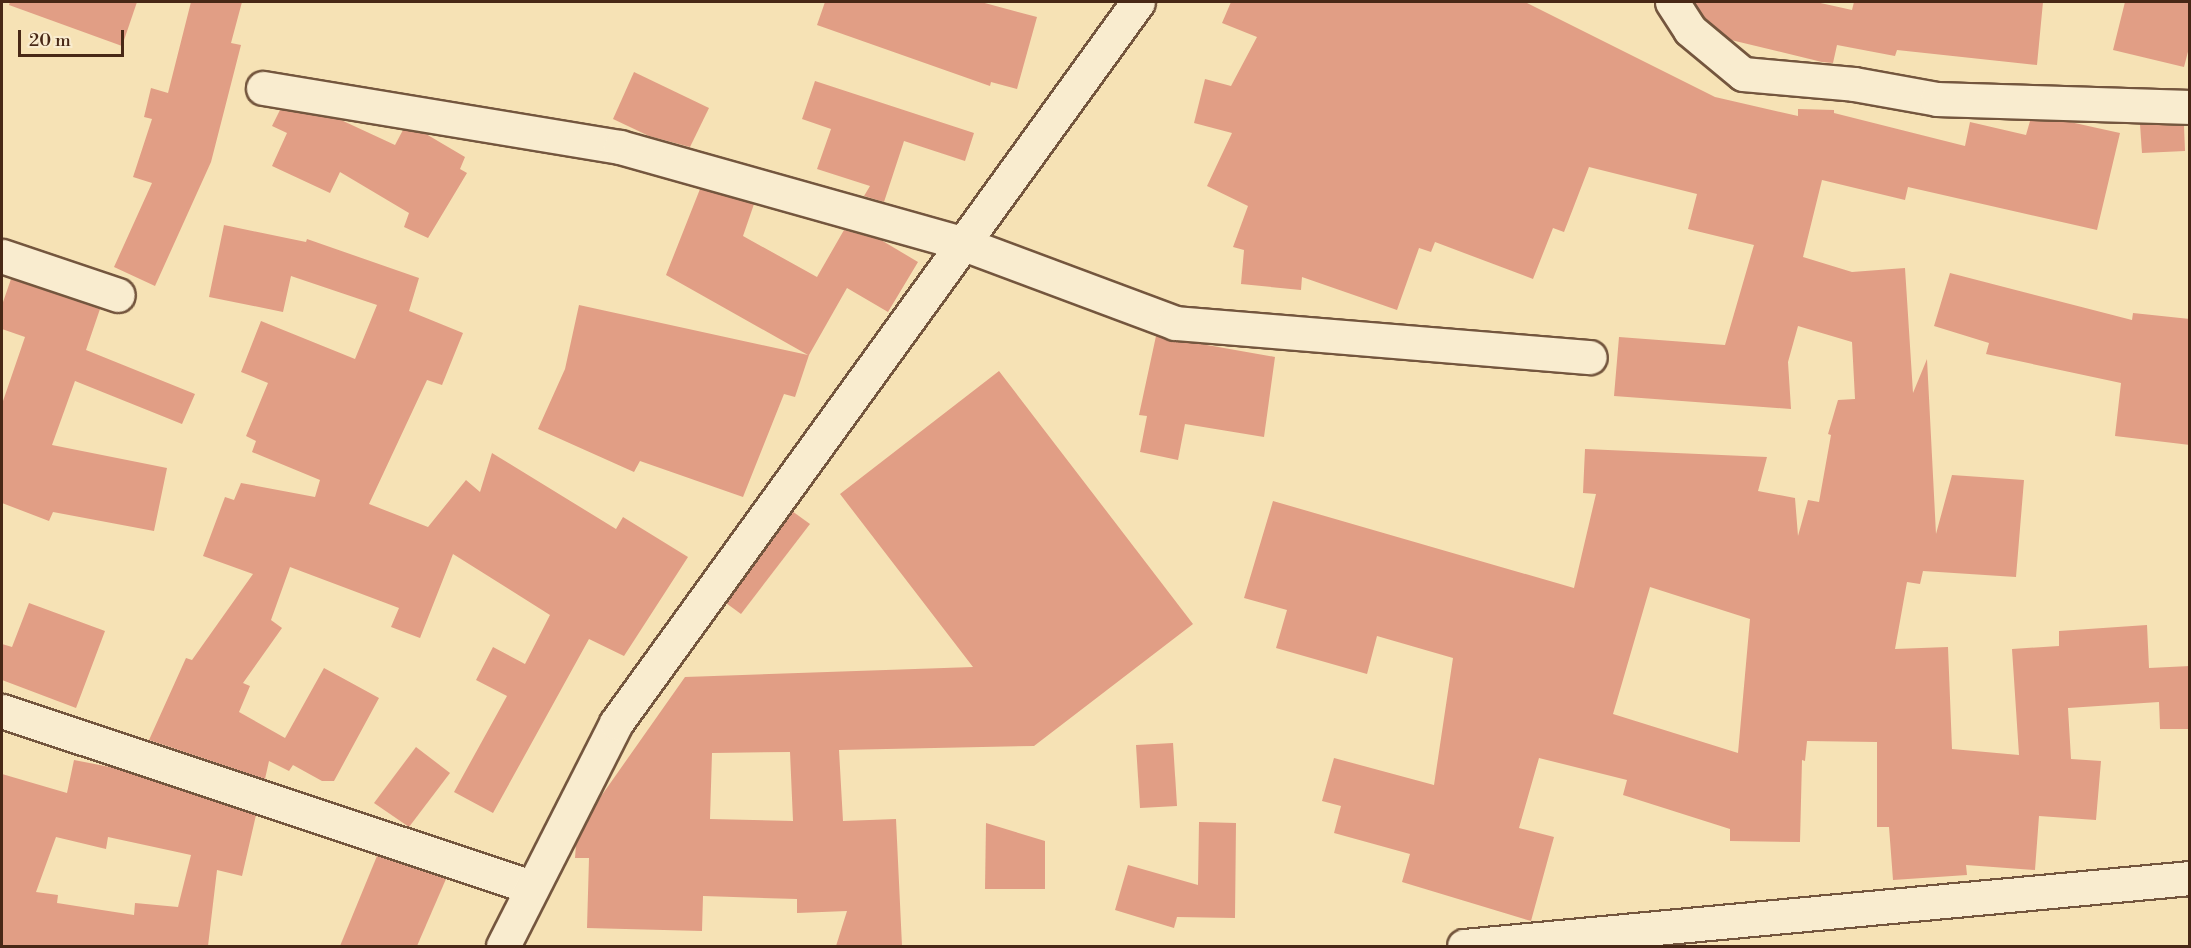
<!DOCTYPE html>
<style>
body{margin:0}
#map{position:relative;width:2191px;height:948px;overflow:hidden;background:#f6e2b5;font-family:"Libre Bodoni",serif}
div>[style]{position:absolute}
.building>*{inset:0;background:#e19e85}
.roads{filter:drop-shadow(2px 0 #74563e) drop-shadow(-2px 0 #74563e) drop-shadow(0 2px #74563e) drop-shadow(0 -2px #74563e)}
.street>*{height:33px;margin:-16.5px;padding:0 16.5px;transform-origin:16.5px;border-radius:16.5px;background:#f9eccf}
.secondary>*{height:33px;margin:-16.5px;padding:0 16.5px;transform-origin:16.5px;border-radius:16.5px;background:#f9eccf}
span{translate:-50% -50%;white-space:nowrap;text-align:center;line-height:1.15;-webkit-text-stroke:4.5px #f9eccf;paint-order:stroke}
.frame{position:absolute;inset:0;border:3px solid #482816;pointer-events:none}
.scale{position:absolute;left:18px;top:30px;width:106px;height:27px;box-sizing:border-box;border:3px solid #482816;border-top:0;padding-left:8px;font-size:18px;line-height:21px;white-space:nowrap;color:#482816;-webkit-text-stroke:4px #f9eccf;paint-order:stroke}
</style>
<div id="map">
<div class="building">
<i style="clip-path:polygon(10px 2px,137px 2px,122px 46px,9px 5px)"></i>
<i style="clip-path:polygon(191px 2px,242px 2px,231px 43px,241px 45px,211px 162px,155px 286px,114px 267px,152px 183px,133px 177px,152px 119px,144px 117px,151px 88px,168px 93px)"></i>
<i style="clip-path:polygon(825px 2px,981px 2px,1037px 17px,1017px 89px,991px 82px,990px 86px,817px 25px)"></i>
<i style="clip-path:polygon(evenodd,1231px 2px,1525px 2px,1715px 97px,1798px 116px,1798px 109px,1834px 110px,1834px 113px,1965px 146px,1970px 122px,2026px 135px,2030px 121px,2070px 122px,2120px 133px,2097px 230px,1908px 187px,1905px 200px,1822px 180px,1803px 257px,1852px 272px,1905px 268px,1913px 393px,1927px 359px,1936px 534px,1952px 475px,2024px 480px,2016px 577px,1923px 571px,1920px 584px,1907px 582px,1895px 649px,1948px 647px,1952px 749px,2019px 755px,2012px 649px,2059px 646px,2059px 631px,2147px 625px,2149px 668px,2190px 666px,2190px 729px,2160px 729px,2159px 702px,2068px 708px,2071px 759px,2101px 761px,2096px 820px,2039px 816px,2035px 870px,1966px 865px,1967px 875px,1893px 880px,1889px 827px,1877px 827px,1877px 742px,1807px 741px,1805px 761px,1802px 760px,1800px 842px,1730px 841px,1730px 829px,1623px 795px,1627px 780px,1539px 758px,1519px 828px,1554px 837px,1531px 921px,1402px 882px,1410px 854px,1334px 833px,1341px 806px,1322px 801px,1334px 758px,1434px 785px,1453px 658px,1377px 636px,1367px 674px,1276px 648px,1287px 610px,1244px 598px,1273px 501px,1574px 588px,1596px 494px,1583px 493px,1585px 449px,1767px 457px,1758px 491px,1795px 498px,1798px 536px,1808px 500px,1819px 502px,1831px 435px,1828px 434px,1838px 400px,1855px 399px,1852px 342px,1798px 326px,1788px 362px,1791px 409px,1614px 396px,1619px 337px,1725px 345px,1754px 245px,1688px 229px,1697px 194px,1589px 167px,1564px 232px,1553px 228px,1533px 279px,1435px 242px,1431px 252px,1419px 248px,1397px 310px,1302px 277px,1301px 290px,1241px 284px,1244px 250px,1233px 247px,1248px 206px,1207px 186px,1232px 133px,1194px 123px,1205px 79px,1231px 86px,1257px 37px,1222px 23px,1231px 2px,1650px 587px,1750px 619px,1738px 753px,1613px 714px,1650px 587px)"></i>
<i style="clip-path:polygon(1694px 2px,1816px 2px,1852px 10px,1854px 2px,2043px 2px,2037px 65px,1897px 50px,1895px 56px,1837px 45px,1833px 63px,1822px 62px,1731px 40px,1704px 17px)"></i>
<i style="clip-path:polygon(2125px 2px,2190px 2px,2190px 44px,2184px 67px,2113px 50px)"></i>
<i style="clip-path:polygon(634px 72px,709px 108px,690px 147px,649px 136px,613px 119px)"></i>
<i style="clip-path:polygon(815px 81px,974px 133px,965px 161px,904px 141px,884px 202px,864px 196px,870px 186px,817px 169px,831px 129px,802px 119px)"></i>
<i style="clip-path:polygon(280px 110px,341px 120px,395px 145px,403px 130px,426px 134px,465px 157px,460px 169px,467px 173px,428px 238px,404px 227px,409px 213px,340px 172px,330px 193px,272px 166px,287px 133px,272px 126px)"></i>
<i style="clip-path:polygon(2140px 124px,2184px 126px,2185px 151px,2142px 153px)"></i>
<i style="clip-path:polygon(700px 189px,754px 204px,743px 236px,817px 277px,844px 230px,881px 240px,918px 262px,888px 312px,847px 288px,809px 355px,795px 397px,784px 394px,743px 497px,640px 461px,634px 472px,538px 429px,565px 369px,579px 305px,808px 355px,666px 275px)"></i>
<i style="clip-path:polygon(224px 225px,306px 242px,307px 239px,419px 278px,409px 311px,463px 333px,442px 385px,427px 380px,369px 504px,428px 527px,466px 480px,480px 492px,492px 453px,616px 529px,623px 517px,688px 557px,624px 656px,589px 639px,493px 813px,454px 792px,507px 696px,476px 680px,493px 647px,525px 664px,550px 615px,453px 554px,420px 638px,391px 627px,399px 608px,290px 567px,271px 620px,282px 628px,243px 683px,250px 686px,239px 712px,285px 738px,324px 668px,379px 698px,334px 781px,322px 781px,293px 765px,289px 771px,269px 761px,265px 779px,149px 740px,186px 658px,192px 660px,253px 574px,203px 556px,225px 497px,234px 500px,241px 483px,315px 497px,320px 480px,252px 452px,256px 441px,246px 436px,268px 383px,241px 372px,261px 321px,355px 359px,377px 305px,291px 276px,283px 312px,209px 297px)"></i>
<i style="clip-path:polygon(1950px 273px,2132px 320px,2133px 313px,2190px 319px,2190px 445px,2115px 436px,2121px 383px,1986px 354px,1989px 343px,1934px 326px)"></i>
<i style="clip-path:polygon(11px 279px,100px 309px,86px 350px,195px 394px,182px 424px,75px 381px,52px 445px,167px 468px,154px 531px,53px 512px,49px 521px,2px 503px,2px 404px,25px 337px,2px 329px,2px 305px)"></i>
<i style="clip-path:polygon(1156px 336px,1275px 357px,1264px 437px,1185px 424px,1178px 460px,1140px 452px,1147px 416px,1139px 415px)"></i>
<i style="clip-path:polygon(evenodd,999px 371px,1193px 624px,1034px 746px,839px 750px,843px 821px,896px 819px,902px 946px,836px 946px,847px 911px,797px 913px,797px 899px,703px 896px,702px 931px,587px 928px,589px 858px,575px 858px,576px 844px,597px 802px,685px 677px,973px 667px,840px 494px,999px 371px,790px 752px,793px 821px,710px 819px,712px 753px,790px 752px)"></i>
<i style="clip-path:polygon(792px 511px,810px 524px,741px 614px,726px 603px)"></i>
<i style="clip-path:polygon(29px 603px,105px 631px,76px 708px,2px 680px,2px 644px,12px 647px)"></i>
<i style="clip-path:polygon(1173px 743px,1177px 806px,1140px 808px,1136px 745px)"></i>
<i style="clip-path:polygon(416px 747px,450px 773px,409px 827px,374px 803px)"></i>
<i style="clip-path:polygon(evenodd,74px 760px,115px 768px,256px 815px,242px 876px,217px 870px,208px 946px,2px 946px,2px 774px,67px 793px,74px 760px,56px 837px,106px 849px,108px 837px,191px 855px,178px 907px,135px 903px,134px 915px,57px 903px,58px 895px,36px 892px,56px 837px)"></i>
<i style="clip-path:polygon(1199px 822px,1236px 823px,1235px 918px,1177px 917px,1174px 928px,1115px 910px,1128px 865px,1198px 885px)"></i>
<i style="clip-path:polygon(986px 823px,1045px 841px,1045px 889px,985px 889px)"></i>
<i style="clip-path:polygon(377px 856px,446px 879px,417px 946px,340px 946px)"></i>
</div>
<div class="roads">
<div class="street">
<i style="left:1672px;top:2px;width:33px;rotate:57deg"></i>
<i style="left:1690px;top:30px;width:69px;rotate:39.7deg"></i>
<i style="left:1743px;top:74px;width:111px;rotate:5.1deg"></i>
<i style="left:1854px;top:84px;width:84px;rotate:10.2deg"></i>
<i style="left:1937px;top:99px;width:253px;rotate:1.8deg"></i>
<i style="left:263px;top:88px;width:362px;rotate:9.4deg"></i>
<i style="left:620px;top:147px;width:357px;rotate:15.7deg"></i>
<i style="left:964px;top:244px;width:225px;rotate:20.5deg"></i>
<i style="left:1175px;top:323px;width:416px;rotate:4.7deg"></i>
<i style="left:2px;top:256px;width:122px;rotate:18.6deg"></i>
<i style="left:2px;top:711px;width:558px;rotate:18.4deg"></i>
<i style="left:1464px;top:946px;width:729px;rotate:-5.35deg"></i>
</div>
<div class="secondary">
<i style="left:503px;top:946px;width:250px;rotate:-63.1deg"></i>
<i style="left:616px;top:723px;width:890px;rotate:-54.1deg"></i>
</div>
</div>
<div class="frame"></div>
<div class="scale">20 m</div>
</div>
